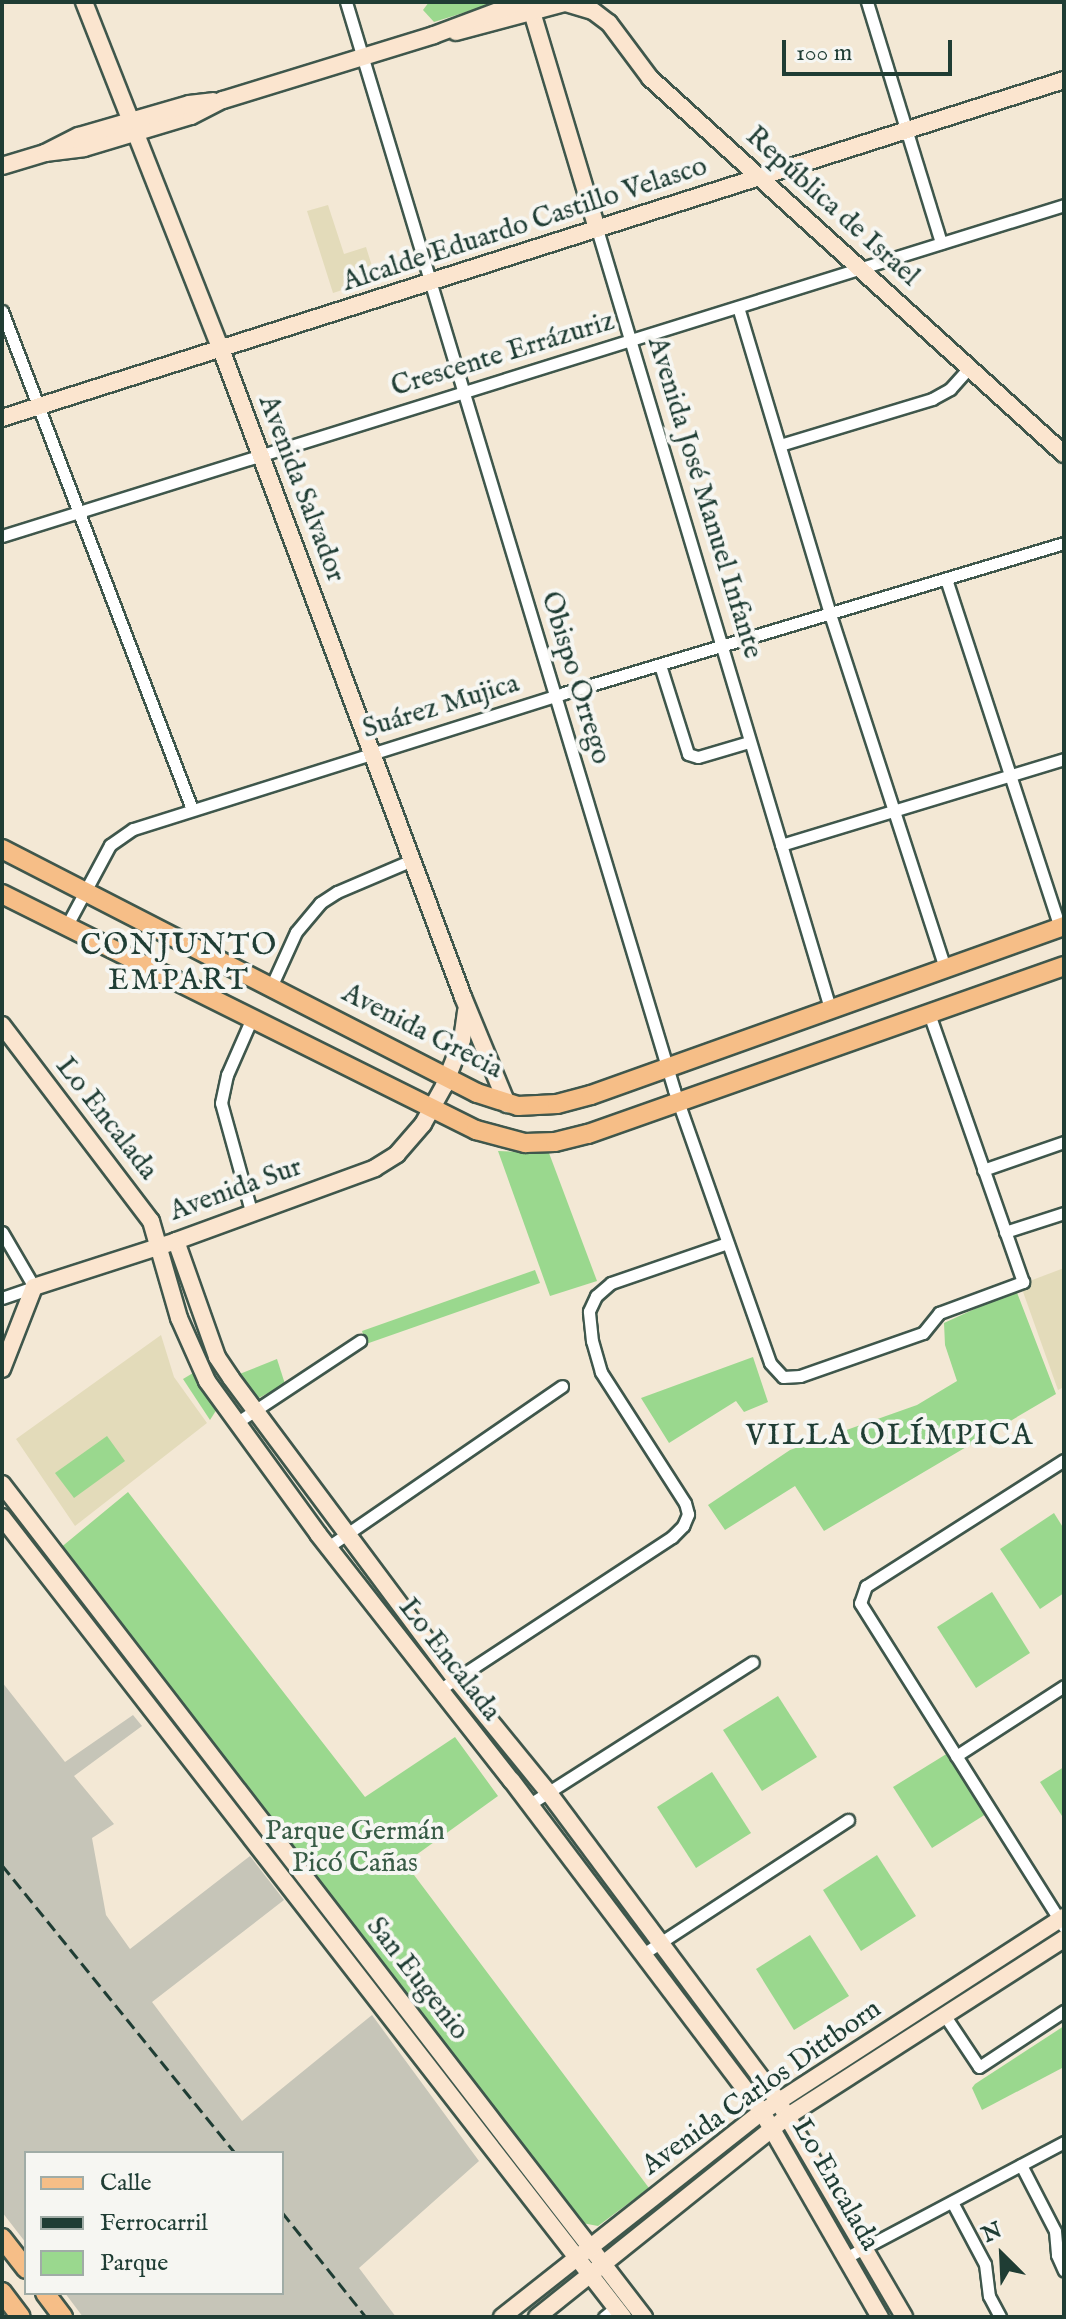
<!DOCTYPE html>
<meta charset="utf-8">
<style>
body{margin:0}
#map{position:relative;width:1066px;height:2319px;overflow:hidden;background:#f3e8d5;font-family:"IM FELL English",serif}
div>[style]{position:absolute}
.built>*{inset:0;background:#e3dbba}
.industrial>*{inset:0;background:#c6c5b8}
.green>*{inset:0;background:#9ad88e}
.roads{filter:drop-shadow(2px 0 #3f574c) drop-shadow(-2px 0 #3f574c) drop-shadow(0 2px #3f574c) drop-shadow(0 -2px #3f574c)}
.street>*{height:11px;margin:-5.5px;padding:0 5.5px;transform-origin:5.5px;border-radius:5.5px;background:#fff}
.secondary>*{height:16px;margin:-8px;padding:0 8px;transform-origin:8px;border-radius:8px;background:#fbe5cf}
.primary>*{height:18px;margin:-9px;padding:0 9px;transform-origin:9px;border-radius:9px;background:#f6be87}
.rail>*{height:3px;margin-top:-1.5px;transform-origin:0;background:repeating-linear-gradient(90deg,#1f3d34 0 12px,transparent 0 18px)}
span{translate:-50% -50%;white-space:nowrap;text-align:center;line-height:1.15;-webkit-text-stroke:8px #f6f6f2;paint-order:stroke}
.street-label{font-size:28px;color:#1f3d34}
.park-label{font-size:28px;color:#385c46}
.neighbourhood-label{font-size:30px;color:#1f3d34;letter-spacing:2px}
.frame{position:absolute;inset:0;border:4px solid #1f3d34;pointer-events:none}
.legend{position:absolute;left:24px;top:2151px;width:260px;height:144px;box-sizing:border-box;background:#f6f6f2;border:2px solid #a0aca6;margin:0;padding:10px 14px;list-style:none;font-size:24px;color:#1f3d34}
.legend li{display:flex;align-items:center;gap:16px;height:40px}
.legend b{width:40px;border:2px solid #a0aca6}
.north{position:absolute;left:962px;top:2215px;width:80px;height:80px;-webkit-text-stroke:6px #f6f6f2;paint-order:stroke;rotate:336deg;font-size:22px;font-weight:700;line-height:32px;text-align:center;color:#1f3d34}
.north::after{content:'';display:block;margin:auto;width:28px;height:36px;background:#1f3d34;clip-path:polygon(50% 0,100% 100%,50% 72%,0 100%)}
.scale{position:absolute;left:782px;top:40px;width:170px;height:36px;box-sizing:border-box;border:4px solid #1f3d34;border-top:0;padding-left:10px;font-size:24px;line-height:28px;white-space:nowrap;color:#1f3d34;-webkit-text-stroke:6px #f6f6f2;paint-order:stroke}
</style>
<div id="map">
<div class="built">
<i style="clip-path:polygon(328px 205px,344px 254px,366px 247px,376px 279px,333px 293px,307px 211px)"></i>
<i style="clip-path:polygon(1064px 1268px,1064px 1387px,1058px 1390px,1022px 1289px,1027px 1282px)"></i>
<i style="clip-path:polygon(161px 1335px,174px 1377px,207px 1423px,75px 1526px,16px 1439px)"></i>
</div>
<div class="industrial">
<i style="clip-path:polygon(2px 1682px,65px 1762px,133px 1715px,142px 1726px,74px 1776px,114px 1824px,92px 1838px,106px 1915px,130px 1949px,250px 1856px,284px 1900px,152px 2002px,242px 2121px,372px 2015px,479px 2161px,359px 2268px,396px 2317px,83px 2317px,65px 2293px,282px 2293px,282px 2153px,26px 2153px,26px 2243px,2px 2212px)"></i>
</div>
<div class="green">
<i style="clip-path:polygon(429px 2px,498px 2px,434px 22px,423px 10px)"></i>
<i style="clip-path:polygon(498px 1151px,549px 1153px,597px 1281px,550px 1296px)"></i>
<i style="clip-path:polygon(535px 1270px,540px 1283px,366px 1344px,362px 1331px)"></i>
<i style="clip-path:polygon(1016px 1290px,1056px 1394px,824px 1531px,795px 1486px,725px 1530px,708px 1505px,790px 1450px,917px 1405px,957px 1381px,945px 1345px,944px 1323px)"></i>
<i style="clip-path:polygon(753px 1357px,768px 1402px,744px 1412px,736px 1401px,669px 1443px,641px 1398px)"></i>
<i style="clip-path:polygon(277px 1359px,285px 1384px,255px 1400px,237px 1375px)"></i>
<i style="clip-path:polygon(193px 1373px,217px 1409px,210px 1420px,183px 1379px)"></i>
<i style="clip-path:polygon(107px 1436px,125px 1461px,74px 1498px,55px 1473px)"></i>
<i style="clip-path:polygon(128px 1492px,365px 1797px,455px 1737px,498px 1796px,405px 1863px,649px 2188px,598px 2226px,577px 2222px,59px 1549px)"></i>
<i style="clip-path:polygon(1054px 1513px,1064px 1529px,1064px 1593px,1040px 1609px,1000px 1549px)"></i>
<i style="clip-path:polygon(992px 1592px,1030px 1653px,976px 1688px,937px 1627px)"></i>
<i style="clip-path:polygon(778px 1696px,817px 1757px,762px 1791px,723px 1730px)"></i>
<i style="clip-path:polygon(948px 1753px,986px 1814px,932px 1848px,893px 1787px)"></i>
<i style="clip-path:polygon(1064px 1767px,1064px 1819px,1040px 1782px)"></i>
<i style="clip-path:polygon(712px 1772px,751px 1833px,696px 1868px,657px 1807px)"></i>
<i style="clip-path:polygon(877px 1855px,916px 1916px,861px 1951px,823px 1890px)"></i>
<i style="clip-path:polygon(810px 1935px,849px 1996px,794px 2030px,756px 1969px)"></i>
<i style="clip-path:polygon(1064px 2026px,1064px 2067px,982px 2110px,972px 2088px,975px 2084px)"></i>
<i style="clip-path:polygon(746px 2132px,749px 2136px,613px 2246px,610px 2242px)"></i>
</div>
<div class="roads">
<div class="street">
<i style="left:346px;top:2px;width:1136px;rotate:73.22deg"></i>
<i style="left:674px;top:1090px;width:289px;rotate:70.6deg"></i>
<i style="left:770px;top:1363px;width:19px;rotate:47deg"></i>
<i style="left:783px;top:1377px;width:17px;rotate:-3deg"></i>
<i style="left:800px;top:1376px;width:130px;rotate:-19.3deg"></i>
<i style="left:923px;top:1333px;width:26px;rotate:-51deg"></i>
<i style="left:939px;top:1313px;width:90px;rotate:-20.3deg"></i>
<i style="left:1023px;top:1282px;width:285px;rotate:-109.3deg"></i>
<i style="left:867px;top:2px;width:252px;rotate:72.9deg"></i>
<i style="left:597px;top:229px;width:813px;rotate:73.35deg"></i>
<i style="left:738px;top:307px;width:320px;rotate:73.3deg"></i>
<i style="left:830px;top:614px;width:371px;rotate:72deg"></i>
<i style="left:2px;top:311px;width:533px;rotate:69.12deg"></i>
<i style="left:780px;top:445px;width:159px;rotate:-16.8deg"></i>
<i style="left:932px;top:399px;width:21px;rotate:-29deg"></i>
<i style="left:950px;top:389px;width:28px;rotate:-48deg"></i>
<i style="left:2px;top:536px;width:1112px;rotate:-17.31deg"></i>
<i style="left:946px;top:579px;width:366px;rotate:71.9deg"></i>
<i style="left:660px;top:665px;width:93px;rotate:72.5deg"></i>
<i style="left:688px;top:754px;width:10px;rotate:17deg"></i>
<i style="left:698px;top:757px;width:53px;rotate:-16.4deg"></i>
<i style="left:781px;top:845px;width:296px;rotate:-16.9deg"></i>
<i style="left:66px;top:927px;width:93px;rotate:-61.8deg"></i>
<i style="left:110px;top:845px;width:28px;rotate:-35deg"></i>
<i style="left:133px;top:829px;width:452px;rotate:-17.5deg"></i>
<i style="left:564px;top:693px;width:522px;rotate:-16.7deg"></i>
<i style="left:271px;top:987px;width:60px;rotate:-65.6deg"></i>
<i style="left:296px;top:932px;width:38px;rotate:-50deg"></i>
<i style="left:320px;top:903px;width:20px;rotate:-33deg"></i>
<i style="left:337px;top:892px;width:82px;rotate:-23.1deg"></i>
<i style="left:983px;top:1170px;width:86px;rotate:-19.1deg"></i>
<i style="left:251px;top:1211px;width:112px;rotate:-105.5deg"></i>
<i style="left:221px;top:1103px;width:29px;rotate:-78deg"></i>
<i style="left:227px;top:1075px;width:62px;rotate:-66.3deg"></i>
<i style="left:2px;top:1232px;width:64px;rotate:59.8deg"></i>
<i style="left:34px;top:1287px;width:34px;rotate:161deg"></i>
<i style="left:1005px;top:1232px;width:62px;rotate:-17.9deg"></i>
<i style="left:236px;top:1423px;width:149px;rotate:-33.5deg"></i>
<i style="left:1064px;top:1460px;width:235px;rotate:147.5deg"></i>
<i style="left:866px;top:1586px;width:18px;rotate:109deg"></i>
<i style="left:860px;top:1603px;width:383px;rotate:57.8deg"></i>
<i style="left:328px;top:1547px;width:284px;rotate:-34.5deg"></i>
<i style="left:439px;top:1690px;width:279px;rotate:-33.3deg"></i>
<i style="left:672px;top:1537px;width:16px;rotate:-45deg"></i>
<i style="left:683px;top:1526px;width:13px;rotate:-67deg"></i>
<i style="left:688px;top:1514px;width:11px;rotate:-105deg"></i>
<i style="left:685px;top:1503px;width:156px;rotate:-122.7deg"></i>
<i style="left:601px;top:1372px;width:32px;rotate:-106deg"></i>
<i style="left:592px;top:1341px;width:30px;rotate:-96deg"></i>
<i style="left:589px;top:1311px;width:17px;rotate:-65deg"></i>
<i style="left:596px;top:1296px;width:20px;rotate:-41deg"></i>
<i style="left:611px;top:1283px;width:123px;rotate:-19deg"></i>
<i style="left:956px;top:1756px;width:129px;rotate:-32.9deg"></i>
<i style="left:530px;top:1804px;width:264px;rotate:-32.5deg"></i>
<i style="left:643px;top:1954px;width:245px;rotate:-33.2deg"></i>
<i style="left:945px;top:2016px;width:61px;rotate:56.3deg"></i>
<i style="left:979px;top:2067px;width:102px;rotate:-33.4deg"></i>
<i style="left:1021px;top:2165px;width:74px;rotate:62.7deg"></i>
<i style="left:1055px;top:2231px;width:24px;rotate:85deg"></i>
<i style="left:1057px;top:2255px;width:17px;rotate:66deg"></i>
<i style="left:952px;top:2202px;width:70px;rotate:62deg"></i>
<i style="left:985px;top:2264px;width:32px;rotate:83deg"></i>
<i style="left:989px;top:2296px;width:24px;rotate:62deg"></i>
<i style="left:847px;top:2257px;width:246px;rotate:-27.9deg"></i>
<i style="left:604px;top:2317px;width:14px;rotate:-39deg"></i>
</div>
<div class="secondary">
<i style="left:84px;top:2px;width:373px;rotate:68.5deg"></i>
<i style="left:221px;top:349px;width:692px;rotate:69.52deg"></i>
<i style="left:463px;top:997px;width:116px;rotate:67.6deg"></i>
<i style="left:529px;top:2px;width:237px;rotate:73.3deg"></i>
<i style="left:566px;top:3px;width:28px;rotate:17deg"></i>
<i style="left:593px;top:11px;width:20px;rotate:37deg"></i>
<i style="left:609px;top:23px;width:69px;rotate:53.3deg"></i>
<i style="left:650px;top:78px;width:559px;rotate:42.25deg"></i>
<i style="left:456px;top:32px;width:117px;rotate:-14.9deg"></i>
<i style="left:45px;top:153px;width:39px;rotate:-7deg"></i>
<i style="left:84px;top:148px;width:112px;rotate:-16.7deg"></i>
<i style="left:191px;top:116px;width:36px;rotate:-27deg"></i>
<i style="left:223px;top:100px;width:221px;rotate:-17.1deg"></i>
<i style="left:434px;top:35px;width:94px;rotate:-20.6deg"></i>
<i style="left:2px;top:166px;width:45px;rotate:-16.8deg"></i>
<i style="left:45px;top:153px;width:38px;rotate:-27deg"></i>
<i style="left:79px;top:136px;width:115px;rotate:-16.2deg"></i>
<i style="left:189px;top:104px;width:24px;rotate:-7deg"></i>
<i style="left:2px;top:418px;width:1114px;rotate:-17.65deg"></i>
<i style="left:2px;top:1025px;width:246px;rotate:52.8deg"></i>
<i style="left:151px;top:1221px;width:101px;rotate:73.9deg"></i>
<i style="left:179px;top:1318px;width:69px;rotate:66deg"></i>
<i style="left:207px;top:1381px;width:189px;rotate:54deg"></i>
<i style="left:318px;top:1534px;width:314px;rotate:51.9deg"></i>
<i style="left:512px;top:1781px;width:415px;rotate:52.9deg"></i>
<i style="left:762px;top:2112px;width:237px;rotate:60.1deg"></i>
<i style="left:176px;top:1241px;width:123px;rotate:70.5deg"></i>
<i style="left:217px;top:1357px;width:25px;rotate:56deg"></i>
<i style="left:231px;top:1378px;width:374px;rotate:53.3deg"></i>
<i style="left:455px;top:1678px;width:147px;rotate:50.8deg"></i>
<i style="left:548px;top:1792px;width:385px;rotate:53.3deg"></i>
<i style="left:778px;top:2101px;width:250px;rotate:59.7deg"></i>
<i style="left:2px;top:1369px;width:88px;rotate:-68.7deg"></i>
<i style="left:34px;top:1287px;width:149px;rotate:-17.9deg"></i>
<i style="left:176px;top:1241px;width:212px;rotate:-20.1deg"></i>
<i style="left:375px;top:1168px;width:26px;rotate:-32deg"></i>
<i style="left:397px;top:1154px;width:40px;rotate:-49deg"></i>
<i style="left:423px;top:1124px;width:43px;rotate:-61.1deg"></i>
<i style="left:444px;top:1086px;width:49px;rotate:-68.6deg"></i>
<i style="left:462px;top:1040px;width:30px;rotate:-82deg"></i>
<i style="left:2px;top:1484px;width:1052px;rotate:52.38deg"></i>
<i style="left:2px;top:1517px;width:1013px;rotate:52.18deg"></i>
<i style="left:502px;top:2317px;width:331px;rotate:-38.3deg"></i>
<i style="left:762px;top:2112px;width:359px;rotate:-32.9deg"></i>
<i style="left:537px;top:2317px;width:322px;rotate:-38.7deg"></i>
<i style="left:788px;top:2116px;width:328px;rotate:-32.7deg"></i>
</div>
<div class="primary">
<i style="left:2px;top:849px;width:534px;rotate:27.19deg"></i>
<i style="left:477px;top:1093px;width:43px;rotate:17.6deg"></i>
<i style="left:518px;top:1106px;width:39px;rotate:-3deg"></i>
<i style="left:557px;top:1104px;width:35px;rotate:-15deg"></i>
<i style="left:591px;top:1095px;width:502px;rotate:-19.66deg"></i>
<i style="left:2px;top:894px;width:530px;rotate:26.47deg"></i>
<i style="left:476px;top:1130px;width:51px;rotate:14.9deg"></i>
<i style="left:525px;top:1143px;width:30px;rotate:-2deg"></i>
<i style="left:555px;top:1142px;width:34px;rotate:-14deg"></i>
<i style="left:588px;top:1134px;width:505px;rotate:-19.44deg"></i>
<i style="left:2px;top:2238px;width:39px;rotate:52deg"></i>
<i style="left:2px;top:2292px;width:31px;rotate:53deg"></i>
<i style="left:45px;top:2293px;width:30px;rotate:53deg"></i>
</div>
</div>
<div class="rail">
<i style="left:2px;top:1865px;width:370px;rotate:51deg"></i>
<i style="left:282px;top:2212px;width:134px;rotate:51.3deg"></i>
</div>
<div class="street-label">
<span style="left:832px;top:207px;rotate:42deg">República de Israel</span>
<span style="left:525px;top:225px;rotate:-18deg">Alcalde Eduardo Castillo Velasco</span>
<span style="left:503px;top:355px;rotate:-17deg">Crescente Errázuriz</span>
<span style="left:301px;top:489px;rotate:69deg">Avenida Salvador</span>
<span style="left:704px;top:498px;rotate:73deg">Avenida José Manuel Infante</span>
<span style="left:575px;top:678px;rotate:73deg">Obispo Orrego</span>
<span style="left:441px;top:707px;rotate:-17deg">Suárez Mujica</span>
<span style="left:422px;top:1032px;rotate:27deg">Avenida Grecia</span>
<span style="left:106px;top:1119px;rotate:52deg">Lo Encalada</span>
<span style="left:236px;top:1190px;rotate:-20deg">Avenida Sur</span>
<span style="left:449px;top:1660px;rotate:52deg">Lo Encalada</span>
<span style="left:417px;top:1979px;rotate:52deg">San Eugenio</span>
<span style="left:762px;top:2088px;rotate:-35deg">Avenida Carlos Dittborn</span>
<span style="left:835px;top:2185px;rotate:60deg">Lo Encalada</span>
</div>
<div class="park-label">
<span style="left:355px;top:1848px">Parque Germán<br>Picó Cañas</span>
</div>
<div class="neighbourhood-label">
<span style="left:179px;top:963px">CONJUNTO<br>EMPART</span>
<span style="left:890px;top:1436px">VILLA OLÍMPICA</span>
</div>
<div class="frame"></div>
<ul class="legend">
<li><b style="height:10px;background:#f6be87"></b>Calle</li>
<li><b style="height:10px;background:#1f3d34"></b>Ferrocarril</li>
<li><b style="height:22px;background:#9ad88e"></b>Parque</li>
</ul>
<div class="north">N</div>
<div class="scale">100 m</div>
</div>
